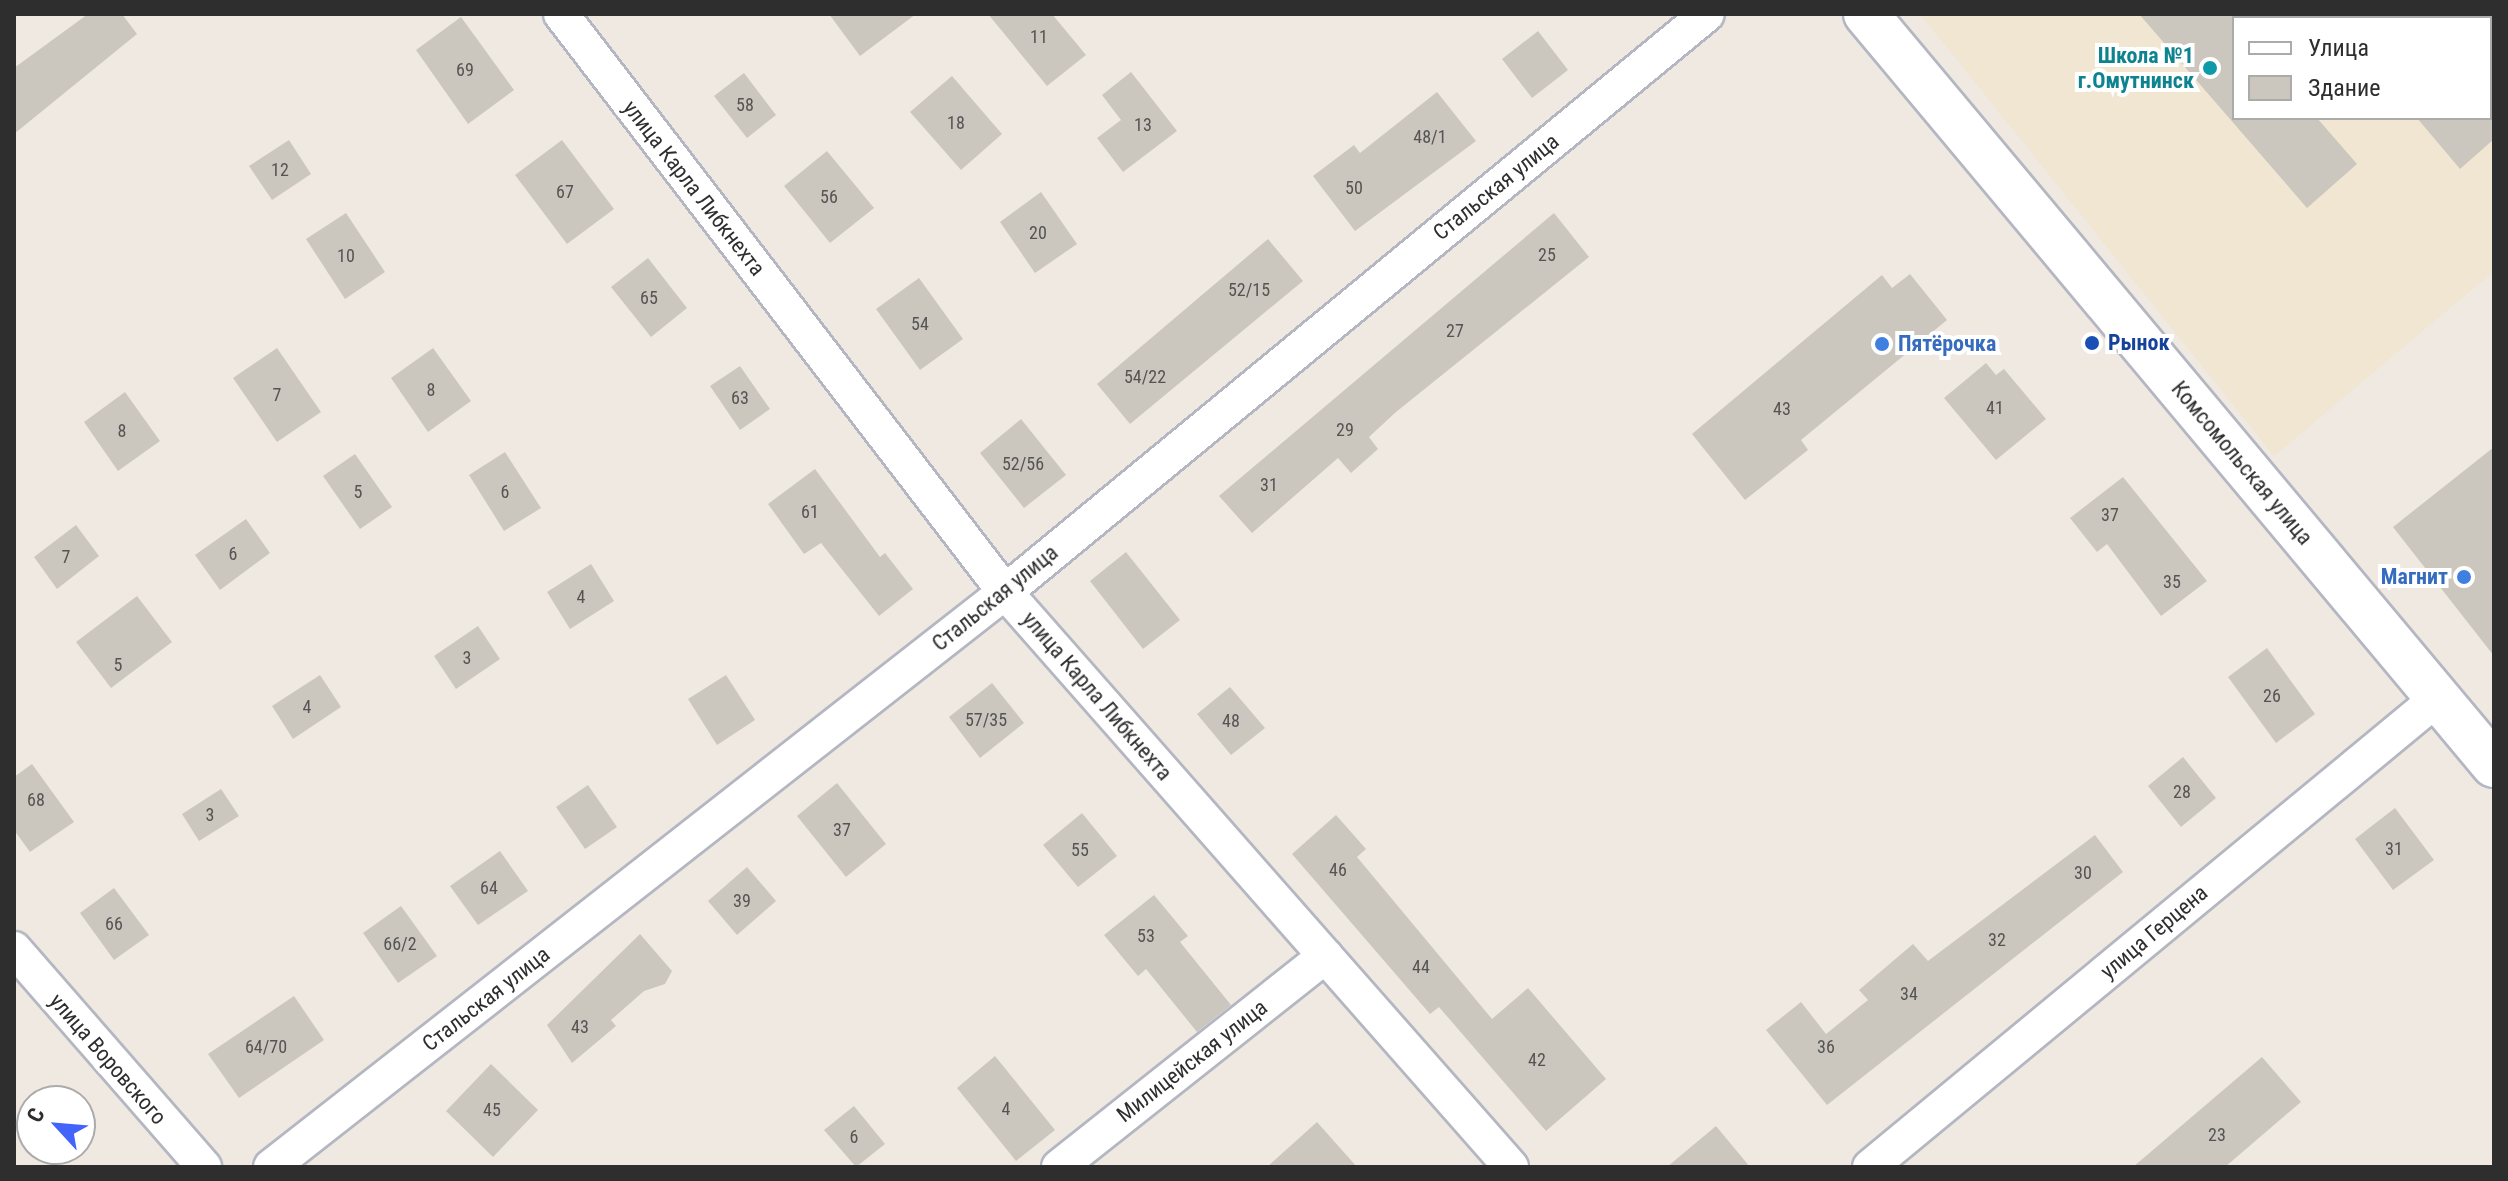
<!DOCTYPE html>
<meta charset="utf-8">
<style>
body{margin:0}
#map{position:relative;width:2508px;height:1181px;overflow:hidden;background:#efe9e1;font-family:"Roboto Condensed",sans-serif}
div>[style]{position:absolute}
.education>*{inset:0;background:#f0e6d1}
.building>*{inset:0;background:#cbc7bf}
.roads{filter:drop-shadow(2px 0 #b4b7c1) drop-shadow(-2px 0 #b4b7c1) drop-shadow(0 2px #b4b7c1) drop-shadow(0 -2px #b4b7c1)}
.street>*{height:34px;margin:-17px;padding:0 17px;transform-origin:17px;border-radius:17px;background:#fff}
.secondary>*{height:44px;margin:-22px;padding:0 22px;transform-origin:22px;border-radius:22px;background:#fff}
.dots>*{width:22px;height:22px;translate:-50% -50%;box-sizing:border-box;border:4px solid #fff;border-radius:50%}
span{translate:-50% -50%;white-space:nowrap;text-align:center;line-height:1.15;-webkit-text-stroke:8px #fff;paint-order:stroke}
.number-label{font-size:18px;color:#555452}
.number-label span{-webkit-text-stroke-width:0}
.culture-label{font-size:22px;color:#0d838f;font-weight:700}
.right{translate:-100% -50%;text-align:right}
.street-label{font-size:22px;color:#2e2e2e}
.transit-label{font-size:22px;color:#164399;font-weight:700}
.left{translate:0 -50%;text-align:left}
.shop-label{font-size:22px;color:#366cbe;font-weight:700}
.frame{position:absolute;inset:0;border:16px solid #2e2e2e;pointer-events:none}
.legend{position:absolute;left:2232px;top:16px;width:260px;height:104px;box-sizing:border-box;background:#fff;border:2px solid #ababab;margin:0;padding:10px 14px;list-style:none;font-size:24px;color:#2e2e2e}
.legend li{display:flex;align-items:center;gap:16px;height:40px}
.legend b{width:40px;border:2px solid #ababab}
.north{position:absolute;left:16px;top:1085px;width:80px;height:80px;box-sizing:border-box;background:#fff;border:2px solid #ababab;border-radius:50%;rotate:296deg;font-size:22px;font-weight:700;line-height:32px;text-align:center;color:#2e2e2e}
.north::after{content:'';display:block;margin:auto;width:28px;height:36px;background:#4264fb;clip-path:polygon(50% 0,100% 100%,50% 72%,0 100%)}
</style>
<div id="map">
<div class="education">
<i style="clip-path:polygon(evenodd,1920px 14px,2494px 14px,2494px 271px,2274px 456px,1920px 14px,2234px 18px,2490px 18px,2490px 118px,2234px 118px,2234px 18px)"></i>
</div>
<div class="building">
<i style="clip-path:polygon(88px 14px,122px 14px,137px 34px,14px 134px,14px 68px)"></i>
<i style="clip-path:polygon(829px 14px,916px 14px,860px 56px)"></i>
<i style="clip-path:polygon(988px 14px,1052px 14px,1086px 55px,1047px 86px)"></i>
<i style="clip-path:polygon(2139px 14px,2234px 14px,2234px 118px,2317px 118px,2357px 164px,2307px 208px)"></i>
<i style="clip-path:polygon(461px 17px,514px 90px,468px 124px,416px 50px)"></i>
<i style="clip-path:polygon(1538px 31px,1568px 70px,1532px 98px,1502px 59px)"></i>
<i style="clip-path:polygon(1131px 72px,1177px 131px,1123px 172px,1097px 138px,1121px 120px,1102px 95px)"></i>
<i style="clip-path:polygon(744px 73px,776px 115px,747px 138px,714px 96px)"></i>
<i style="clip-path:polygon(952px 76px,1002px 134px,961px 170px,910px 112px)"></i>
<i style="clip-path:polygon(1437px 92px,1476px 141px,1355px 231px,1313px 176px,1354px 145px,1360px 153px)"></i>
<i style="clip-path:polygon(2417px 118px,2494px 118px,2494px 139px,2460px 169px)"></i>
<i style="clip-path:polygon(289px 140px,311px 174px,272px 200px,249px 166px)"></i>
<i style="clip-path:polygon(562px 140px,614px 209px,567px 244px,515px 175px)"></i>
<i style="clip-path:polygon(827px 151px,874px 208px,830px 243px,784px 186px)"></i>
<i style="clip-path:polygon(1041px 192px,1077px 244px,1035px 273px,1000px 222px)"></i>
<i style="clip-path:polygon(346px 213px,385px 272px,345px 299px,306px 239px)"></i>
<i style="clip-path:polygon(1554px 213px,1589px 257px,1396px 412px,1369px 437px,1378px 449px,1351px 473px,1338px 458px,1252px 533px,1219px 496px)"></i>
<i style="clip-path:polygon(1268px 239px,1303px 281px,1130px 424px,1097px 384px)"></i>
<i style="clip-path:polygon(648px 258px,687px 308px,651px 337px,611px 287px)"></i>
<i style="clip-path:polygon(1910px 274px,1947px 320px,1801px 440px,1808px 450px,1745px 500px,1692px 434px,1882px 275px,1892px 288px)"></i>
<i style="clip-path:polygon(919px 278px,963px 339px,920px 370px,876px 309px)"></i>
<i style="clip-path:polygon(277px 348px,321px 412px,277px 442px,233px 378px)"></i>
<i style="clip-path:polygon(433px 348px,471px 401px,428px 432px,391px 378px)"></i>
<i style="clip-path:polygon(1986px 363px,1996px 375px,2004px 369px,2046px 419px,1996px 460px,1944px 398px)"></i>
<i style="clip-path:polygon(740px 366px,770px 409px,740px 430px,710px 386px)"></i>
<i style="clip-path:polygon(125px 392px,160px 441px,118px 471px,84px 422px)"></i>
<i style="clip-path:polygon(1021px 419px,1066px 475px,1024px 508px,980px 453px)"></i>
<i style="clip-path:polygon(2494px 447px,2494px 656px,2393px 527px)"></i>
<i style="clip-path:polygon(505px 452px,541px 508px,504px 531px,469px 475px)"></i>
<i style="clip-path:polygon(355px 454px,392px 507px,360px 529px,323px 476px)"></i>
<i style="clip-path:polygon(815px 469px,880px 557px,885px 553px,913px 589px,879px 616px,821px 543px,804px 554px,768px 504px)"></i>
<i style="clip-path:polygon(2123px 477px,2207px 581px,2161px 616px,2107px 544px,2097px 552px,2070px 518px)"></i>
<i style="clip-path:polygon(246px 519px,270px 553px,220px 590px,195px 555px)"></i>
<i style="clip-path:polygon(76px 525px,99px 556px,57px 589px,34px 557px)"></i>
<i style="clip-path:polygon(1126px 552px,1180px 620px,1143px 649px,1090px 581px)"></i>
<i style="clip-path:polygon(591px 564px,614px 601px,570px 629px,547px 592px)"></i>
<i style="clip-path:polygon(137px 596px,172px 642px,111px 688px,76px 642px)"></i>
<i style="clip-path:polygon(478px 626px,500px 659px,456px 689px,434px 656px)"></i>
<i style="clip-path:polygon(2267px 648px,2315px 714px,2276px 743px,2228px 677px)"></i>
<i style="clip-path:polygon(320px 675px,341px 707px,293px 739px,272px 706px)"></i>
<i style="clip-path:polygon(726px 675px,755px 720px,717px 745px,688px 699px)"></i>
<i style="clip-path:polygon(992px 683px,1024px 723px,980px 758px,949px 717px)"></i>
<i style="clip-path:polygon(1230px 687px,1265px 728px,1231px 755px,1197px 714px)"></i>
<i style="clip-path:polygon(2183px 757px,2216px 798px,2181px 827px,2148px 786px)"></i>
<i style="clip-path:polygon(32px 764px,74px 822px,30px 852px,14px 830px,14px 777px)"></i>
<i style="clip-path:polygon(837px 783px,886px 844px,846px 877px,797px 816px)"></i>
<i style="clip-path:polygon(588px 785px,617px 827px,585px 849px,556px 807px)"></i>
<i style="clip-path:polygon(221px 789px,239px 816px,199px 841px,182px 814px)"></i>
<i style="clip-path:polygon(2395px 808px,2434px 860px,2393px 890px,2355px 839px)"></i>
<i style="clip-path:polygon(1082px 813px,1117px 856px,1078px 887px,1043px 845px)"></i>
<i style="clip-path:polygon(1336px 815px,1366px 849px,1357px 857px,1492px 1019px,1528px 988px,1606px 1079px,1546px 1131px,1439px 1007px,1430px 1014px,1292px 854px)"></i>
<i style="clip-path:polygon(2095px 835px,2123px 872px,1827px 1105px,1766px 1030px,1801px 1002px,1826px 1034px,1868px 1000px,1859px 990px,1913px 944px,1928px 961px)"></i>
<i style="clip-path:polygon(500px 851px,528px 891px,478px 925px,450px 886px)"></i>
<i style="clip-path:polygon(747px 867px,776px 901px,737px 935px,708px 901px)"></i>
<i style="clip-path:polygon(114px 888px,149px 935px,114px 960px,80px 913px)"></i>
<i style="clip-path:polygon(1154px 895px,1188px 936px,1180px 942px,1231px 1005px,1197px 1032px,1146px 969px,1138px 976px,1104px 935px)"></i>
<i style="clip-path:polygon(401px 906px,437px 956px,398px 983px,363px 933px)"></i>
<i style="clip-path:polygon(640px 934px,672px 971px,665px 984px,644px 991px,611px 1020px,616px 1026px,572px 1063px,547px 1025px)"></i>
<i style="clip-path:polygon(294px 996px,324px 1040px,239px 1098px,208px 1054px)"></i>
<i style="clip-path:polygon(995px 1056px,1055px 1130px,1016px 1161px,957px 1088px)"></i>
<i style="clip-path:polygon(2262px 1057px,2301px 1102px,2225px 1167px,2133px 1167px)"></i>
<i style="clip-path:polygon(491px 1064px,538px 1110px,493px 1157px,446px 1111px)"></i>
<i style="clip-path:polygon(854px 1106px,885px 1144px,856px 1167px,824px 1130px)"></i>
<i style="clip-path:polygon(1317px 1122px,1357px 1167px,1267px 1167px)"></i>
<i style="clip-path:polygon(1716px 1126px,1750px 1167px,1667px 1167px)"></i>
</div>
<div class="roads">
<div class="street">
<i style="left:561px;top:14px;width:729px;rotate:52.47deg"></i>
<i style="left:1005px;top:592px;width:766px;rotate:48.65deg"></i>
<i style="left:14px;top:949px;width:289px;rotate:48.9deg"></i>
<i style="left:271px;top:1167px;width:932px;rotate:-38.07deg"></i>
<i style="left:1005px;top:592px;width:909px;rotate:-39.47deg"></i>
<i style="left:1059px;top:1167px;width:340px;rotate:-38.4deg"></i>
<i style="left:1870px;top:1167px;width:737px;rotate:-39.55deg"></i>
</div>
<div class="secondary">
<i style="left:1866px;top:14px;width:979px;rotate:50.1deg"></i>
</div>
</div>
<div class="dots">
<i style="left:2210px;top:68px;background:#0f9aa8"></i>
<i style="left:2092px;top:343px;background:#1a4fb4"></i>
<i style="left:1882px;top:344px;background:#3f7fe0"></i>
<i style="left:2464px;top:577px;background:#3f7fe0"></i>
</div>
<div class="number-label">
<span style="left:1039px;top:37px">11</span>
<span style="left:465px;top:70px">69</span>
<span style="left:745px;top:105px">58</span>
<span style="left:956px;top:123px">18</span>
<span style="left:1143px;top:125px">13</span>
<span style="left:1430px;top:137px">48/1</span>
<span style="left:280px;top:170px">12</span>
<span style="left:1354px;top:188px">50</span>
<span style="left:565px;top:192px">67</span>
<span style="left:829px;top:197px">56</span>
<span style="left:1038px;top:233px">20</span>
<span style="left:1547px;top:255px">25</span>
<span style="left:346px;top:256px">10</span>
<span style="left:1249px;top:290px">52/15</span>
<span style="left:649px;top:298px">65</span>
<span style="left:920px;top:324px">54</span>
<span style="left:1455px;top:331px">27</span>
<span style="left:1145px;top:377px">54/22</span>
<span style="left:431px;top:390px">8</span>
<span style="left:277px;top:395px">7</span>
<span style="left:740px;top:398px">63</span>
<span style="left:1995px;top:408px">41</span>
<span style="left:1782px;top:409px">43</span>
<span style="left:1345px;top:430px">29</span>
<span style="left:122px;top:431px">8</span>
<span style="left:1023px;top:464px">52/56</span>
<span style="left:1269px;top:485px">31</span>
<span style="left:358px;top:492px">5</span>
<span style="left:505px;top:492px">6</span>
<span style="left:810px;top:512px">61</span>
<span style="left:2110px;top:515px">37</span>
<span style="left:233px;top:554px">6</span>
<span style="left:66px;top:557px">7</span>
<span style="left:2172px;top:582px">35</span>
<span style="left:581px;top:597px">4</span>
<span style="left:467px;top:658px">3</span>
<span style="left:118px;top:665px">5</span>
<span style="left:2272px;top:696px">26</span>
<span style="left:307px;top:707px">4</span>
<span style="left:986px;top:720px">57/35</span>
<span style="left:1231px;top:721px">48</span>
<span style="left:2182px;top:792px">28</span>
<span style="left:36px;top:800px">68</span>
<span style="left:210px;top:815px">3</span>
<span style="left:842px;top:830px">37</span>
<span style="left:2394px;top:849px">31</span>
<span style="left:1080px;top:850px">55</span>
<span style="left:1338px;top:870px">46</span>
<span style="left:2083px;top:873px">30</span>
<span style="left:489px;top:888px">64</span>
<span style="left:742px;top:901px">39</span>
<span style="left:114px;top:924px">66</span>
<span style="left:1146px;top:936px">53</span>
<span style="left:1997px;top:940px">32</span>
<span style="left:400px;top:944px">66/2</span>
<span style="left:1421px;top:967px">44</span>
<span style="left:1909px;top:994px">34</span>
<span style="left:580px;top:1027px">43</span>
<span style="left:266px;top:1047px">64/70</span>
<span style="left:1826px;top:1047px">36</span>
<span style="left:1537px;top:1060px">42</span>
<span style="left:1006px;top:1109px">4</span>
<span style="left:492px;top:1110px">45</span>
<span style="left:2217px;top:1135px">23</span>
<span style="left:854px;top:1137px">6</span>
</div>
<div class="culture-label">
<span class="right" style="left:2194px;top:68px">Школа №1<br>г.Омутнинск</span>
</div>
<div class="street-label">
<span style="left:1496px;top:187px;rotate:-39deg">Стальская улица</span>
<span style="left:694px;top:188px;rotate:52deg">улица Карла Либкнехта</span>
<span style="left:2242px;top:463px;rotate:50deg">Комсомольская улица</span>
<span style="left:995px;top:598px;rotate:-39deg">Стальская улица</span>
<span style="left:1097px;top:696px;rotate:49deg">улица Карла Либкнехта</span>
<span style="left:2154px;top:932px;rotate:-40deg">улица Герцена</span>
<span style="left:486px;top:999px;rotate:-38deg">Стальская улица</span>
<span style="left:108px;top:1059px;rotate:49deg">улица Воровского</span>
<span style="left:1192px;top:1061px;rotate:-38deg">Милицейская улица</span>
</div>
<div class="transit-label">
<span class="left" style="left:2108px;top:343px">Рынок</span>
</div>
<div class="shop-label">
<span class="left" style="left:1898px;top:344px">Пятёрочка</span>
<span class="right" style="left:2448px;top:577px">Магнит</span>
</div>
<div class="frame"></div>
<ul class="legend">
<li><b style="height:10px;background:#fff"></b>Улица</li>
<li><b style="height:22px;background:#cbc7bf"></b>Здание</li>
</ul>
<div class="north">С</div>
</div>
